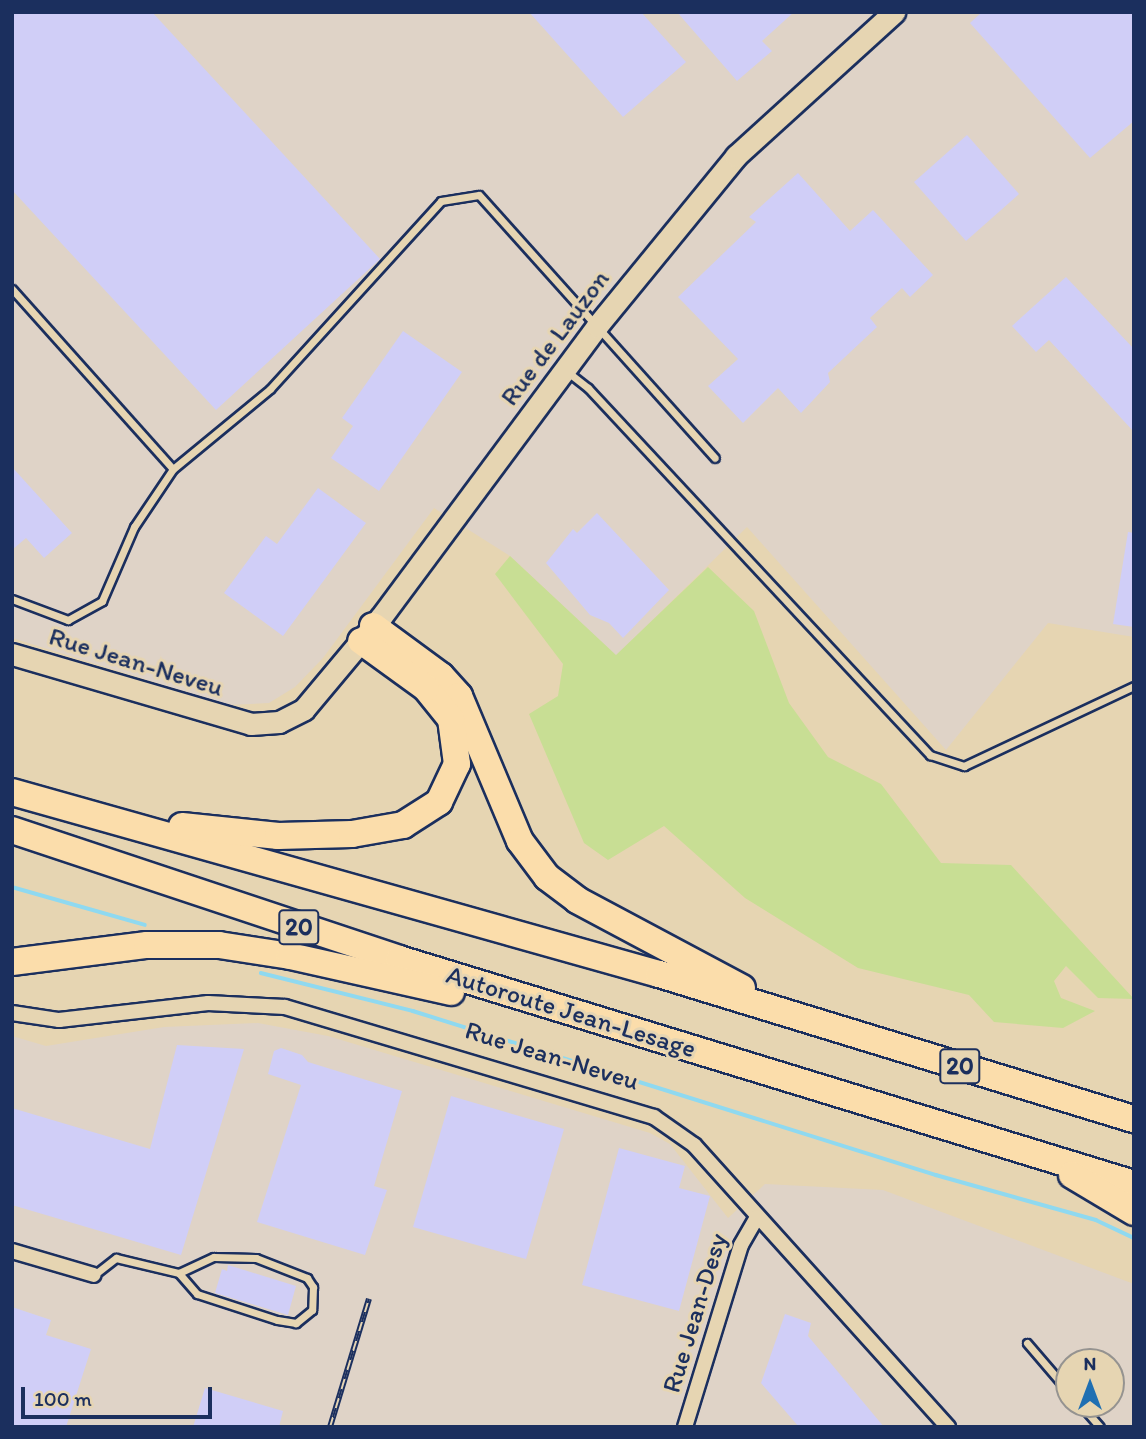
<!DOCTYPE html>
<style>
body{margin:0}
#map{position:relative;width:1146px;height:1439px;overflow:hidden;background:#e6d5b2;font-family:Itim,sans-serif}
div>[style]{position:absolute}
.built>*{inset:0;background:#dfd3c7}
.green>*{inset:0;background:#c8de94}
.stream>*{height:3.5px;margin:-1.75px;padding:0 1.75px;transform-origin:1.75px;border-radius:1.75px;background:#8fd9f0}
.building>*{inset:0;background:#d0cef7}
.roads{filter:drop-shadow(2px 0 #1b2f5e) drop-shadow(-2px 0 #1b2f5e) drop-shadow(0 2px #1b2f5e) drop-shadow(0 -2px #1b2f5e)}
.lane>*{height:7px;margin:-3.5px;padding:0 3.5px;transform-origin:3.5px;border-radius:3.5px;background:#e6d5b2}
.street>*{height:14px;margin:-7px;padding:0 7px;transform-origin:7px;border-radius:7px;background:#e6d5b2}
.secondary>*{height:21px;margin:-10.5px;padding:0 10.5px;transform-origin:10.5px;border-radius:10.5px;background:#e6d5b2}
.highway>*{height:26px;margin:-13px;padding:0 13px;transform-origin:13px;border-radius:13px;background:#fbddab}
.rail>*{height:6px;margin-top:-3px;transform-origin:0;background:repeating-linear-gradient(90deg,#e6d5b2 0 10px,#1b2f5e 0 20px);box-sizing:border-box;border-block:2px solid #1b2f5e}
span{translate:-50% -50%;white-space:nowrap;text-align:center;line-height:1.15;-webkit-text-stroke:6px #e6d5b2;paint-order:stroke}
.shield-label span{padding:2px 5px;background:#e6d5b2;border:2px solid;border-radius:5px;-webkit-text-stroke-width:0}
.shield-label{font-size:24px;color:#1b2f5e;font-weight:700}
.street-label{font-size:26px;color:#1b2f5e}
.frame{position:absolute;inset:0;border:14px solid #1b2f5e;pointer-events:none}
.north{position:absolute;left:1055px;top:1348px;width:70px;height:70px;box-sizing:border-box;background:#e6d5b2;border:2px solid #959390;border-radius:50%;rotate:0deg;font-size:19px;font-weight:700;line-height:28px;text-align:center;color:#1b2f5e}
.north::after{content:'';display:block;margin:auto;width:24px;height:32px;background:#1f6fb2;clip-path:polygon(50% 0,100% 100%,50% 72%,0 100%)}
.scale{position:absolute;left:21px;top:1387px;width:191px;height:32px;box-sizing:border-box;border:4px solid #1b2f5e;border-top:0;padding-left:9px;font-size:21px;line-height:24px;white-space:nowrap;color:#1b2f5e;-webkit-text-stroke:5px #e6d5b2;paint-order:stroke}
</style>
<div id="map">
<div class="built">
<i style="clip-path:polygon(12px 12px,1134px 12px,1134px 637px,1048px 623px,946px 750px,747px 527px,616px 656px,510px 556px,434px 508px,323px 658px,295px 687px,269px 703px,228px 705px,12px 638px)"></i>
<i style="clip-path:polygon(evenodd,258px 1023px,328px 1036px,650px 1133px,670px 1144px,728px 1218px,765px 1184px,883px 1190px,1134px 1284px,1134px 1427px,12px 1427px,12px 1036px,46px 1046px,164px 1027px,258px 1023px,1069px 1362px,1111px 1362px,1111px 1404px,1069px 1404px,1069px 1362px)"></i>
</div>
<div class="green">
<i style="clip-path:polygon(510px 556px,616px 655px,708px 567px,754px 611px,789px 703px,828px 757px,881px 784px,941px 863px,1011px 865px,1134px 999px,1098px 998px,1066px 966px,1054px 981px,1061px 998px,1095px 1011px,1063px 1028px,994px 1022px,969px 995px,858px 968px,745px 898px,664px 826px,608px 860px,584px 843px,529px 714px,558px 696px,563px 664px,495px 574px)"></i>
</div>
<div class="stream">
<i style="left:12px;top:887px;width:138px;rotate:15.9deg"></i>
<i style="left:261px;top:973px;width:157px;rotate:14deg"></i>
<i style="left:413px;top:1011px;width:548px;rotate:17.41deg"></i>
<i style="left:936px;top:1175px;width:166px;rotate:15.7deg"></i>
<i style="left:1096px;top:1220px;width:42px;rotate:25.3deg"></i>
</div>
<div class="building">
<i style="clip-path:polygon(12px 12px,152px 12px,380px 259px,216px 410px,12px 190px)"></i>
<i style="clip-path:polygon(529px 12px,641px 12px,686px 62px,623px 117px)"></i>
<i style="clip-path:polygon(677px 12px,794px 12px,762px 41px,772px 51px,737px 81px)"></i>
<i style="clip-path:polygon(982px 12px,1134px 12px,1134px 121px,1090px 158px,970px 23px)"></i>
<i style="clip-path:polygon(967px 135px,1019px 194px,966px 241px,914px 182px)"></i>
<i style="clip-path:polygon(798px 173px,850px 231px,873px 210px,933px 275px,910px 297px,902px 288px,870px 318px,877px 327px,828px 373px,830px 382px,801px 413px,778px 388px,743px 423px,708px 386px,738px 359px,678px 297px,756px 222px,749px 217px)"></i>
<i style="clip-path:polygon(1066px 277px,1134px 349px,1134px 432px,1049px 340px,1036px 352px,1012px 326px)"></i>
<i style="clip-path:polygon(403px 331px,462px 372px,379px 491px,331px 458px,353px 426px,342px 418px)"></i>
<i style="clip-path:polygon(12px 467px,72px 533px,44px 558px,26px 538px,12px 550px)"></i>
<i style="clip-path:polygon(318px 488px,366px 523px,283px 636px,224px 593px,266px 536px,277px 544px)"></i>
<i style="clip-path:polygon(597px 513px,669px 590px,623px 638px,609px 623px,590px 615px,546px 563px,573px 529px,577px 533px)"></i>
<i style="clip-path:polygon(1128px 532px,1134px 533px,1134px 627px,1113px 624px)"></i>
<i style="clip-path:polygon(177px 1045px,244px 1049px,181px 1255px,12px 1205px,12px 1108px,150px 1149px)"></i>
<i style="clip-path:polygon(281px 1048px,302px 1055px,308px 1062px,402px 1091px,374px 1186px,387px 1190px,365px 1255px,257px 1222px,301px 1085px,268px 1074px,274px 1051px)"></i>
<i style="clip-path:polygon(451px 1096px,564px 1129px,526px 1259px,413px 1227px)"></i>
<i style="clip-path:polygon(619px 1148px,685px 1166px,679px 1188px,710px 1196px,679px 1311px,582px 1285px)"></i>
<i style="clip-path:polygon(228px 1265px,296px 1286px,288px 1315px,215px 1293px,222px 1269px,227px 1271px)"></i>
<i style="clip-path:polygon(12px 1307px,51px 1320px,46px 1335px,91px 1349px,66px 1427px,12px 1427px)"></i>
<i style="clip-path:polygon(785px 1314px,811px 1323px,808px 1336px,884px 1427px,799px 1427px,761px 1383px)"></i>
<i style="clip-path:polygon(205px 1388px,283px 1411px,279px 1427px,193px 1427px)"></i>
</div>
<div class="roads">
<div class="lane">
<i style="left:12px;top:289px;width:241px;rotate:48.2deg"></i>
<i style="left:565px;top:370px;width:29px;rotate:38deg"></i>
<i style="left:588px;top:388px;width:502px;rotate:47.02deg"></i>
<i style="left:930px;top:755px;width:36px;rotate:18deg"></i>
<i style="left:964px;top:766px;width:188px;rotate:-25.2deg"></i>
<i style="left:12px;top:599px;width:60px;rotate:20.6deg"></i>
<i style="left:68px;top:620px;width:39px;rotate:-29deg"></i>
<i style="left:102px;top:601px;width:81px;rotate:-66.6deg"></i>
<i style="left:134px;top:527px;width:70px;rotate:-56.1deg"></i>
<i style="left:173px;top:469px;width:126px;rotate:-39.5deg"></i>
<i style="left:270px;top:389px;width:254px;rotate:-47.7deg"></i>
<i style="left:441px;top:201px;width:38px;rotate:-9deg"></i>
<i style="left:479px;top:195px;width:353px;rotate:48.1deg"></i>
<i style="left:94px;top:1275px;width:28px;rotate:-38deg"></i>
<i style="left:116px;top:1258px;width:65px;rotate:13.4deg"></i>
<i style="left:179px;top:1273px;width:38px;rotate:-25deg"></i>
<i style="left:214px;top:1257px;width:42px;rotate:1.4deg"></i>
<i style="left:256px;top:1258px;width:55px;rotate:21.4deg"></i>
<i style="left:307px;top:1278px;width:11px;rotate:56deg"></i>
<i style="left:313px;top:1287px;width:23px;rotate:92deg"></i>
<i style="left:312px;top:1310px;width:21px;rotate:141deg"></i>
<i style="left:296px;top:1323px;width:19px;rotate:-171deg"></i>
<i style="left:277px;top:1320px;width:84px;rotate:-162deg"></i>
<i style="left:197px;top:1294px;width:28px;rotate:-131deg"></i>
<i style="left:1027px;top:1343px;width:65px;rotate:49.4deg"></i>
<i style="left:1080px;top:1404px;width:30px;rotate:49deg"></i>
</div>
<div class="street">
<i style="left:12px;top:1013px;width:48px;rotate:8.5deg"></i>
<i style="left:59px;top:1020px;width:150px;rotate:-6.5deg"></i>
<i style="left:208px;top:1003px;width:77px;rotate:3deg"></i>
<i style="left:285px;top:1007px;width:385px;rotate:16.6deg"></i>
<i style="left:654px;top:1117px;width:49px;rotate:35deg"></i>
<i style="left:694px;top:1145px;width:380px;rotate:48deg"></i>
<i style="left:12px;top:1251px;width:85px;rotate:16.3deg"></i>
<i style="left:685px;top:1427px;width:190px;rotate:-72.9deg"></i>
<i style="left:741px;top:1245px;width:32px;rotate:-60deg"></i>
</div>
<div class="secondary">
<i style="left:12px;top:654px;width:249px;rotate:16.3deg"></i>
<i style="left:251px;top:724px;width:28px;rotate:-4deg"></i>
<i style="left:279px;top:722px;width:28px;rotate:-27deg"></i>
<i style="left:304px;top:709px;width:120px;rotate:-50.1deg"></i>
<i style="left:381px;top:617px;width:362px;rotate:-53.4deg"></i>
<i style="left:597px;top:326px;width:220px;rotate:-50.7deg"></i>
<i style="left:736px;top:156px;width:214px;rotate:-42.3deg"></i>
</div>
<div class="highway">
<i style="left:373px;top:626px;width:84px;rotate:36.3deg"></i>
<i style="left:441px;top:676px;width:27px;rotate:48deg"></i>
<i style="left:459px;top:696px;width:157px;rotate:67.2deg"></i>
<i style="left:520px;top:841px;width:45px;rotate:53.1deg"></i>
<i style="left:547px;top:877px;width:38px;rotate:37deg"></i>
<i style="left:577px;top:900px;width:187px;rotate:28.1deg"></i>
<i style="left:12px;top:792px;width:672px;rotate:15.71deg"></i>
<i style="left:659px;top:974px;width:497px;rotate:17deg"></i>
<i style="left:182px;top:826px;width:97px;rotate:5.9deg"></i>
<i style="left:278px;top:836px;width:74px;rotate:-1.5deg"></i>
<i style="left:352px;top:834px;width:52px;rotate:-10deg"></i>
<i style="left:403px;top:825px;width:43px;rotate:-32.6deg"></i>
<i style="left:439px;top:802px;width:42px;rotate:-64.7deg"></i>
<i style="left:457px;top:764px;width:45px;rotate:-97.6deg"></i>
<i style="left:451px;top:719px;width:40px;rotate:-129deg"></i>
<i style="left:426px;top:688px;width:80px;rotate:-144.1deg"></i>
<i style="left:12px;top:830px;width:408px;rotate:18.4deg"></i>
<i style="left:399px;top:959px;width:769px;rotate:17.02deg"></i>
<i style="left:12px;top:962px;width:136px;rotate:-7.2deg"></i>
<i style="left:147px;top:945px;width:72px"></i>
<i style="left:219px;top:945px;width:72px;rotate:8.8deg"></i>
<i style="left:290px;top:956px;width:165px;rotate:12.6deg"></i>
<i style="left:1072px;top:1175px;width:72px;rotate:30.8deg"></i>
</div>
</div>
<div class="rail">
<i style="left:330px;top:1427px;width:134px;rotate:-73.1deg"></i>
</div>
<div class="shield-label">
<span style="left:299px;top:927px">20</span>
<span style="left:960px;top:1066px">20</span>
</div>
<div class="street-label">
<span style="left:555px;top:338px;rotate:-53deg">Rue de Lauzon</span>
<span style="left:136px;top:662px;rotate:17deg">Rue Jean-Neveu</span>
<span style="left:571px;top:1012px;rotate:17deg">Autoroute Jean-Lesage</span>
<span style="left:552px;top:1056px;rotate:17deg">Rue Jean-Neveu</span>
<span style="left:695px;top:1313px;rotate:-73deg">Rue Jean-Desy</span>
</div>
<div class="frame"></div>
<div class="north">N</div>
<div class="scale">100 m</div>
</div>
